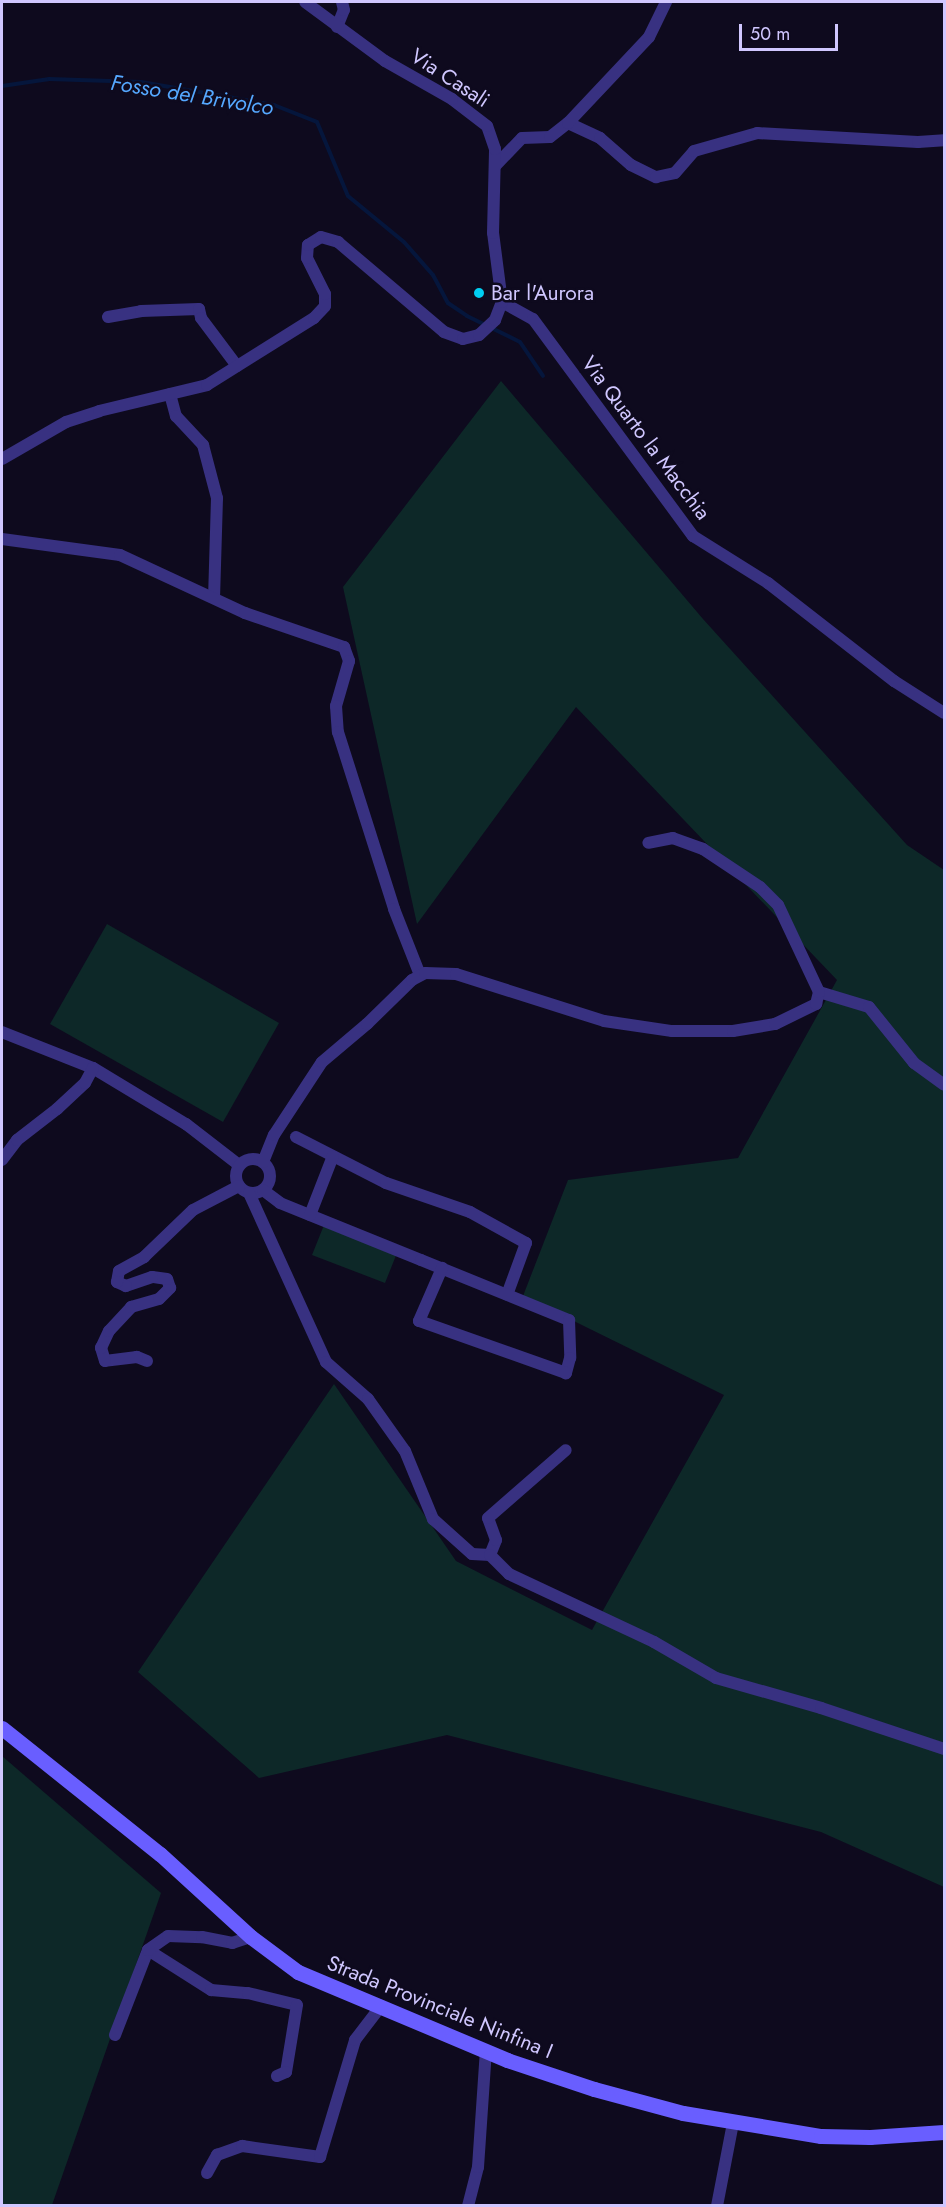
<!DOCTYPE html>
<style>
body{margin:0}
#map{position:relative;width:946px;height:2207px;overflow:hidden;background:#0e0a1e;font-family:Jost,sans-serif}
div>[style]{position:absolute}
.green>*{inset:0;background:#0d2828}
.stream>*{height:4px;margin:-2px;padding:0 2px;transform-origin:2px;border-radius:2px;background:#05163c}
.street>*{height:12px;margin:-6px;padding:0 6px;transform-origin:6px;border-radius:6px;background:#383181}
.street>.ring{margin:-6px;padding:0;box-sizing:content-box;background:none;border:12px solid #383181;border-radius:50%}
.secondary>*{height:15px;margin:-7.5px;padding:0 7.5px;transform-origin:7.5px;border-radius:7.5px;background:#695eff}
.dots>*{width:16px;height:16px;translate:-50% -50%;box-sizing:border-box;border:3px solid #0e0a1e;border-radius:50%}
span{translate:-50% -50%;white-space:nowrap;text-align:center;line-height:1.15;-webkit-text-stroke:5px #0e0a1e;paint-order:stroke}
.street-label{font-size:21px;color:#d0c7ff}
.poi-label{font-size:21px;color:#d0c7ff}
.left{translate:0 -50%;text-align:left}
.water-label{font-size:22px;color:#55a8ff;font-style:italic}
.frame{position:absolute;inset:0;border:3px solid #d0c7ff;pointer-events:none}
.scale{position:absolute;left:739px;top:24px;width:99px;height:27px;box-sizing:border-box;border:3px solid #d0c7ff;border-top:0;padding-left:8px;font-size:18px;line-height:21px;white-space:nowrap;color:#d0c7ff;-webkit-text-stroke:4px #0e0a1e;paint-order:stroke}
</style>
<div id="map">
<div class="green">
<i style="clip-path:polygon(501px 381px,703px 619px,907px 845px,944px 870px,944px 1887px,821px 1832px,447px 1735px,259px 1778px,138px 1672px,334px 1384px,456px 1561px,592px 1630px,724px 1395px,523px 1296px,568px 1180px,738px 1158px,837px 980px,576px 707px,417px 924px,343px 587px)"></i>
<i style="clip-path:polygon(107px 924px,279px 1023px,223px 1122px,50px 1024px)"></i>
<i style="clip-path:polygon(324px 1225px,397px 1253px,385px 1283px,312px 1255px)"></i>
<i style="clip-path:polygon(2px 1756px,161px 1893px,52px 2205px,2px 2205px)"></i>
</div>
<div class="stream">
<i style="left:2px;top:86px;width:48px;rotate:-8.5deg"></i>
<i style="left:49px;top:79px;width:92px;rotate:1.9deg"></i>
<i style="left:141px;top:82px;width:135px;rotate:9.8deg"></i>
<i style="left:274px;top:105px;width:46px;rotate:21.6deg"></i>
<i style="left:317px;top:122px;width:80px;rotate:67.3deg"></i>
<i style="left:348px;top:196px;width:72px;rotate:39.4deg"></i>
<i style="left:404px;top:242px;width:44px;rotate:48.7deg"></i>
<i style="left:433px;top:275px;width:32px;rotate:62deg"></i>
<i style="left:448px;top:303px;width:23px;rotate:34deg"></i>
<i style="left:467px;top:316px;width:59px;rotate:26.1deg"></i>
<i style="left:520px;top:342px;width:41px;rotate:55.9deg"></i>
</div>
<div class="street">
<i style="left:337px;top:27px;width:18px;rotate:-68deg"></i>
<i style="left:344px;top:10px;width:8px;rotate:-104deg"></i>
<i style="left:568px;top:123px;width:35px;rotate:25deg"></i>
<i style="left:600px;top:138px;width:41px;rotate:41.1deg"></i>
<i style="left:631px;top:165px;width:28px;rotate:26deg"></i>
<i style="left:656px;top:177px;width:19px;rotate:-12deg"></i>
<i style="left:675px;top:173px;width:29px;rotate:-49deg"></i>
<i style="left:694px;top:151px;width:66px;rotate:-15.9deg"></i>
<i style="left:757px;top:133px;width:161px;rotate:3.2deg"></i>
<i style="left:918px;top:142px;width:26px;rotate:-4deg"></i>
<i style="left:495px;top:166px;width:39px;rotate:-46deg"></i>
<i style="left:522px;top:138px;width:28px;rotate:-2deg"></i>
<i style="left:550px;top:137px;width:23px;rotate:-38deg"></i>
<i style="left:568px;top:123px;width:118px;rotate:-46.7deg"></i>
<i style="left:649px;top:37px;width:39px;rotate:-64deg"></i>
<i style="left:502px;top:302px;width:35px;rotate:29deg"></i>
<i style="left:533px;top:319px;width:270px;rotate:53.6deg"></i>
<i style="left:693px;top:536px;width:89px;rotate:32.1deg"></i>
<i style="left:768px;top:583px;width:160px;rotate:37.9deg"></i>
<i style="left:894px;top:681px;width:59px;rotate:32.6deg"></i>
<i style="left:108px;top:317px;width:34px;rotate:-10deg"></i>
<i style="left:141px;top:311px;width:58px;rotate:-2deg"></i>
<i style="left:199px;top:309px;width:9px;rotate:77deg"></i>
<i style="left:201px;top:318px;width:60px;rotate:53.1deg"></i>
<i style="left:170px;top:394px;width:23px;rotate:75deg"></i>
<i style="left:176px;top:416px;width:40px;rotate:47deg"></i>
<i style="left:203px;top:445px;width:55px;rotate:75.2deg"></i>
<i style="left:217px;top:498px;width:100px;rotate:91.7deg"></i>
<i style="left:2px;top:459px;width:74px;rotate:-30deg"></i>
<i style="left:66px;top:422px;width:35px;rotate:-18deg"></i>
<i style="left:99px;top:411px;width:111px;rotate:-13.5deg"></i>
<i style="left:207px;top:385px;width:126px;rotate:-32.1deg"></i>
<i style="left:314px;top:318px;width:16px;rotate:-47deg"></i>
<i style="left:325px;top:306px;width:12px;rotate:-90deg"></i>
<i style="left:325px;top:294px;width:40px;rotate:-116.6deg"></i>
<i style="left:307px;top:258px;width:13px;rotate:-86deg"></i>
<i style="left:308px;top:245px;width:15px;rotate:-32deg"></i>
<i style="left:321px;top:237px;width:18px;rotate:16deg"></i>
<i style="left:338px;top:242px;width:139px;rotate:40.3deg"></i>
<i style="left:444px;top:332px;width:20px;rotate:20deg"></i>
<i style="left:463px;top:339px;width:16px;rotate:-14deg"></i>
<i style="left:479px;top:335px;width:22px;rotate:-43deg"></i>
<i style="left:495px;top:320px;width:19px;rotate:-69deg"></i>
<i style="left:502px;top:302px;width:70px;rotate:-97.4deg"></i>
<i style="left:493px;top:233px;width:84px;rotate:-88.6deg"></i>
<i style="left:495px;top:149px;width:24px;rotate:-109deg"></i>
<i style="left:487px;top:126px;width:44px;rotate:-142.4deg"></i>
<i style="left:452px;top:99px;width:77px;rotate:-150.4deg"></i>
<i style="left:385px;top:61px;width:99px;rotate:-143.6deg"></i>
<i style="left:2px;top:539px;width:119px;rotate:7.7deg"></i>
<i style="left:120px;top:555px;width:138px;rotate:24.9deg"></i>
<i style="left:245px;top:613px;width:105px;rotate:19deg"></i>
<i style="left:344px;top:647px;width:15px;rotate:70deg"></i>
<i style="left:349px;top:661px;width:47px;rotate:106.1deg"></i>
<i style="left:336px;top:706px;width:26px;rotate:86deg"></i>
<i style="left:338px;top:732px;width:186px;rotate:72.4deg"></i>
<i style="left:394px;top:909px;width:71px;rotate:68.5deg"></i>
<i style="left:819px;top:992px;width:52px;rotate:16.7deg"></i>
<i style="left:869px;top:1007px;width:72px;rotate:51.2deg"></i>
<i style="left:914px;top:1063px;width:37px;rotate:36deg"></i>
<i style="left:2px;top:1032px;width:98px;rotate:21.6deg"></i>
<i style="left:93px;top:1068px;width:109px;rotate:31.1deg"></i>
<i style="left:186px;top:1124px;width:67px;rotate:37.7deg"></i>
<i style="left:296px;top:1137px;width:101px;rotate:27.1deg"></i>
<i style="left:386px;top:1183px;width:89px;rotate:19deg"></i>
<i style="left:470px;top:1212px;width:64px;rotate:29deg"></i>
<i style="left:526px;top:1243px;width:55px;rotate:110.1deg"></i>
<i class="ring" style="left:236px;top:1159px;width:22px;height:22px"></i>
<i style="left:2px;top:1160px;width:25px;rotate:-53deg"></i>
<i style="left:17px;top:1140px;width:51px;rotate:-37.8deg"></i>
<i style="left:57px;top:1109px;width:38px;rotate:-43deg"></i>
<i style="left:85px;top:1083px;width:17px;rotate:-62deg"></i>
<i style="left:263px;top:1162px;width:29px;rotate:-68deg"></i>
<i style="left:274px;top:1135px;width:87px;rotate:-56.7deg"></i>
<i style="left:322px;top:1062px;width:59px;rotate:-40.2deg"></i>
<i style="left:367px;top:1024px;width:63px;rotate:-44.4deg"></i>
<i style="left:412px;top:980px;width:15px;rotate:-28deg"></i>
<i style="left:425px;top:973px;width:31px;rotate:2deg"></i>
<i style="left:456px;top:974px;width:155px;rotate:17.6deg"></i>
<i style="left:604px;top:1021px;width:69px;rotate:8.4deg"></i>
<i style="left:672px;top:1031px;width:61px"></i>
<i style="left:733px;top:1031px;width:43px;rotate:-9.5deg"></i>
<i style="left:775px;top:1024px;width:46px;rotate:-26deg"></i>
<i style="left:816px;top:1004px;width:12px;rotate:-76deg"></i>
<i style="left:819px;top:992px;width:96px;rotate:-115.2deg"></i>
<i style="left:778px;top:905px;width:25px;rotate:-135deg"></i>
<i style="left:760px;top:887px;width:69px;rotate:-146.3deg"></i>
<i style="left:703px;top:849px;width:32px;rotate:-160deg"></i>
<i style="left:673px;top:838px;width:25px;rotate:169deg"></i>
<i style="left:263px;top:1190px;width:21px;rotate:37deg"></i>
<i style="left:280px;top:1203px;width:152px;rotate:22deg"></i>
<i style="left:421px;top:1260px;width:160px;rotate:22.1deg"></i>
<i style="left:569px;top:1320px;width:38px;rotate:88deg"></i>
<i style="left:570px;top:1358px;width:16px;rotate:105deg"></i>
<i style="left:566px;top:1373px;width:156px;rotate:-160.5deg"></i>
<i style="left:419px;top:1321px;width:58px;rotate:-66.5deg"></i>
<i style="left:249px;top:1193px;width:186px;rotate:65.5deg"></i>
<i style="left:326px;top:1362px;width:56px;rotate:41.4deg"></i>
<i style="left:368px;top:1399px;width:64px;rotate:54.6deg"></i>
<i style="left:405px;top:1451px;width:74px;rotate:67.6deg"></i>
<i style="left:433px;top:1519px;width:52px;rotate:41.9deg"></i>
<i style="left:472px;top:1554px;width:18px;rotate:3deg"></i>
<i style="left:490px;top:1555px;width:16px;rotate:-68deg"></i>
<i style="left:496px;top:1540px;width:23px;rotate:-110deg"></i>
<i style="left:488px;top:1518px;width:103px;rotate:-41.1deg"></i>
<i style="left:310px;top:1215px;width:63px;rotate:-68.7deg"></i>
<i style="left:147px;top:1361px;width:11px;rotate:-158deg"></i>
<i style="left:137px;top:1357px;width:32px;rotate:173deg"></i>
<i style="left:105px;top:1361px;width:14px;rotate:-107deg"></i>
<i style="left:101px;top:1348px;width:19px;rotate:-65deg"></i>
<i style="left:109px;top:1331px;width:33px;rotate:-47deg"></i>
<i style="left:131px;top:1307px;width:29px;rotate:-16deg"></i>
<i style="left:159px;top:1299px;width:16px;rotate:-45deg"></i>
<i style="left:170px;top:1288px;width:9px;rotate:-108deg"></i>
<i style="left:167px;top:1279px;width:15px;rotate:-172deg"></i>
<i style="left:152px;top:1277px;width:28px;rotate:161deg"></i>
<i style="left:126px;top:1286px;width:10px;rotate:-156deg"></i>
<i style="left:117px;top:1282px;width:11px;rotate:-80deg"></i>
<i style="left:119px;top:1271px;width:29px;rotate:-29deg"></i>
<i style="left:144px;top:1257px;width:68px;rotate:-43.8deg"></i>
<i style="left:193px;top:1210px;width:52px;rotate:-27.6deg"></i>
<i style="left:490px;top:1555px;width:27px;rotate:45deg"></i>
<i style="left:509px;top:1574px;width:160px;rotate:25.1deg"></i>
<i style="left:654px;top:1642px;width:72px;rotate:30.1deg"></i>
<i style="left:716px;top:1678px;width:109px;rotate:15.9deg"></i>
<i style="left:821px;top:1708px;width:130px;rotate:18.4deg"></i>
<i style="left:148px;top:1950px;width:75px;rotate:32.4deg"></i>
<i style="left:211px;top:1990px;width:37px;rotate:5deg"></i>
<i style="left:248px;top:1993px;width:50px;rotate:13.8deg"></i>
<i style="left:297px;top:2005px;width:68px;rotate:99.3deg"></i>
<i style="left:286px;top:2072px;width:10px;rotate:156deg"></i>
<i style="left:115px;top:2035px;width:91px;rotate:-68.8deg"></i>
<i style="left:148px;top:1950px;width:24px;rotate:-35deg"></i>
<i style="left:168px;top:1936px;width:34px;rotate:2deg"></i>
<i style="left:202px;top:1937px;width:31px;rotate:11deg"></i>
<i style="left:232px;top:1943px;width:20px;rotate:-18deg"></i>
<i style="left:207px;top:2173px;width:21px;rotate:-61deg"></i>
<i style="left:217px;top:2155px;width:27px;rotate:-20deg"></i>
<i style="left:242px;top:2146px;width:79px;rotate:8deg"></i>
<i style="left:320px;top:2157px;width:122px;rotate:-73.3deg"></i>
<i style="left:355px;top:2040px;width:43px;rotate:-52.6deg"></i>
<i style="left:468px;top:2206px;width:40px;rotate:-75.6deg"></i>
<i style="left:478px;top:2167px;width:116px;rotate:-86.1deg"></i>
<i style="left:717px;top:2206px;width:85px;rotate:-79.1deg"></i>
</div>
<div class="secondary">
<i style="left:2px;top:1728px;width:202px;rotate:38.6deg"></i>
<i style="left:160px;top:1854px;width:123px;rotate:42.4deg"></i>
<i style="left:251px;top:1937px;width:59px;rotate:36.7deg"></i>
<i style="left:298px;top:1972px;width:227px;rotate:22.8deg"></i>
<i style="left:507px;top:2060px;width:92px;rotate:18.4deg"></i>
<i style="left:594px;top:2089px;width:92px;rotate:15.1deg"></i>
<i style="left:683px;top:2113px;width:140px;rotate:9.5deg"></i>
<i style="left:821px;top:2136px;width:49px;rotate:1.2deg"></i>
<i style="left:870px;top:2137px;width:74px;rotate:-3.9deg"></i>
</div>
<div class="dots">
<i style="left:479px;top:293px;background:#00cef2"></i>
</div>
<div class="street-label">
<span style="left:450px;top:78px;rotate:33deg">Via Casali</span>
<span style="left:646px;top:438px;rotate:53deg">Via Quarto la Macchia</span>
<span style="left:440px;top:2007px;rotate:22deg">Strada Provinciale Ninfina I</span>
</div>
<div class="poi-label">
<span class="left" style="left:491px;top:293px">Bar l'Aurora</span>
</div>
<div class="water-label">
<span style="left:192px;top:95px;rotate:9deg">Fosso del Brivolco</span>
</div>
<div class="frame"></div>
<div class="scale">50 m</div>
</div>
